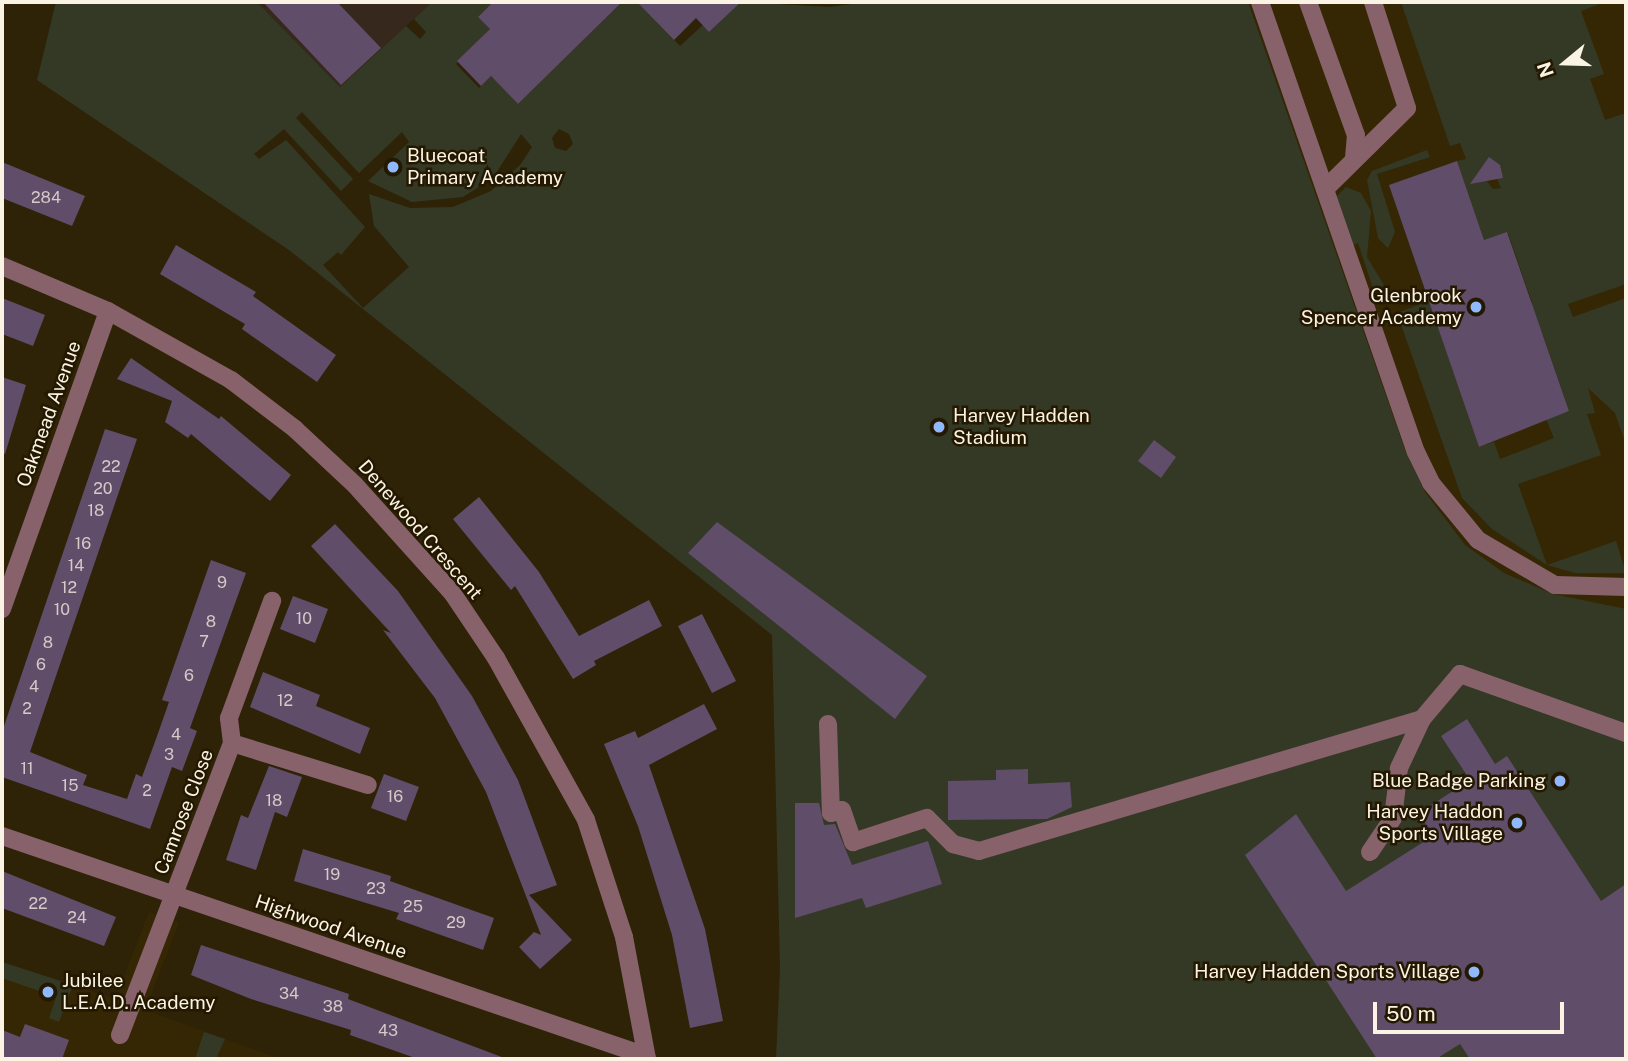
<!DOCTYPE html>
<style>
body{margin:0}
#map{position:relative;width:1628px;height:1061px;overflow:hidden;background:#2e2307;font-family:"Public Sans",sans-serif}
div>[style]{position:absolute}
.commercial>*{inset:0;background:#37281d}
.built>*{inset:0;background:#352703}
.green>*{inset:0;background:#343925}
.building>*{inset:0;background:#604d6a}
.minor>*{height:18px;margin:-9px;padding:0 9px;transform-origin:9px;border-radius:9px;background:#88626b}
.dots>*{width:19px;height:19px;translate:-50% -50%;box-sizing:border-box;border:4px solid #241900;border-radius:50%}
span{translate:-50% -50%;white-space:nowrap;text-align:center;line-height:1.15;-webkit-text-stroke:5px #241900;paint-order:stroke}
.number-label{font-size:16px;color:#d4cac6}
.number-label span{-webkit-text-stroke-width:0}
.poi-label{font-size:19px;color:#fbf4e4}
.left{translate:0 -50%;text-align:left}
.right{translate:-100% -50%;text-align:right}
.street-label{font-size:19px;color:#fbf4e4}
.frame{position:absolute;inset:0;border:4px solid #fbf4e4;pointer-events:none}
.north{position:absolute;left:1530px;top:28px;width:70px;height:70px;-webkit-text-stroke:5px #241900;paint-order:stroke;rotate:251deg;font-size:19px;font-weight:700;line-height:28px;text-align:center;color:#fbf4e4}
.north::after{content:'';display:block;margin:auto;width:24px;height:32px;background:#fbf4e4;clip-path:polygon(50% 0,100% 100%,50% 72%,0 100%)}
.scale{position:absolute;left:1373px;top:1002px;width:191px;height:32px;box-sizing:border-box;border:4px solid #fbf4e4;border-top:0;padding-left:9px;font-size:21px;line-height:24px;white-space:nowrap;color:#fbf4e4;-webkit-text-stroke:5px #241900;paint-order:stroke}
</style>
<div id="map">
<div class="commercial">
<i style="clip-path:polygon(257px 2px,432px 2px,340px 87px)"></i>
</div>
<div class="built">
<i style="clip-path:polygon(1235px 2px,1626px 2px,1626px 633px,1436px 552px)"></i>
<i style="clip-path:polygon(149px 912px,179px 923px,145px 1010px,280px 1059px,2px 1059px,2px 962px,115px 999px)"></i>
</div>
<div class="green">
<i style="clip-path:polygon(evenodd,56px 2px,257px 2px,340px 87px,406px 26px,420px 39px,426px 32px,414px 19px,432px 2px,493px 2px,478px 17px,490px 29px,456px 64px,479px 88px,491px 76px,518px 104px,622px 2px,637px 2px,680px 46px,703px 25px,710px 31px,741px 2px,830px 7px,866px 2px,1248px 2px,1404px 447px,1425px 492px,1465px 545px,1504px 573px,1553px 594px,1626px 609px,1626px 1059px,776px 1059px,780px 969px,772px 635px,289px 250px,37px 80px,56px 2px,302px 112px,359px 173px,402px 132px,409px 142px,368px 181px,412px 202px,463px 197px,493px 178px,521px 134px,532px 147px,521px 164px,491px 191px,453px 207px,410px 208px,369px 194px,374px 226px,409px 267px,363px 308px,323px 265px,338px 252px,341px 255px,365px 227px,286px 140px,259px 159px,254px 154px,284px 129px,341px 191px,353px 179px,296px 118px,302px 112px,56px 2px,559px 129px,569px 134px,573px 144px,566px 151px,555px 148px,552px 138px,559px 129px)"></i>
<i style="clip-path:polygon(evenodd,1401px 2px,1605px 2px,1581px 11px,1604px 74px,1590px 79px,1605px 120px,1626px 113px,1626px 284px,1568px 304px,1573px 317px,1626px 298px,1626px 445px,1615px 413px,1588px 388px,1595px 413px,1587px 414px,1601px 455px,1518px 484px,1547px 565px,1616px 541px,1626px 573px,1575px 573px,1547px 565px,1492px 529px,1462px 498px,1397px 313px,1429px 301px,1479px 447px,1494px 442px,1500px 459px,1554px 438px,1546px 419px,1569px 411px,1543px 335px,1520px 342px,1532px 302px,1508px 233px,1484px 240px,1457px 161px,1466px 159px,1460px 143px,1450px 146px,1401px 2px,1494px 161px,1502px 173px,1497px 179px,1501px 188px,1493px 189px,1483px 176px,1486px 162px,1494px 161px)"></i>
<i style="clip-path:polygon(1427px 150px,1430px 157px,1377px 174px,1395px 232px,1388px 248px,1378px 238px,1367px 180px,1372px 171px)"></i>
<i style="clip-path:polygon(1346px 187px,1361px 193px,1371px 211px,1367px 257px,1384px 285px,1376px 297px,1358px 243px,1351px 246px,1336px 197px)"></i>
<i style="clip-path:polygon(2px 962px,73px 985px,59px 1022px,49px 1018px,56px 997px,2px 978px)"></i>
<i style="clip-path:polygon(204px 1032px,225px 1039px,216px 1059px,195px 1059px)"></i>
</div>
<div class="building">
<i style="clip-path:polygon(263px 2px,337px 2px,381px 48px,341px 85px)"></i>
<i style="clip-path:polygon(493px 2px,622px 2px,518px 104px,491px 76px,481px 86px,457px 61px,490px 29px,478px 17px)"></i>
<i style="clip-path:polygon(637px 2px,741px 2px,709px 32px,696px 18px,674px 40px)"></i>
<i style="clip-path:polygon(1489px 157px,1500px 165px,1503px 178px,1470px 184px)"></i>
<i style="clip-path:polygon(1457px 161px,1484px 240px,1507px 232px,1569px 411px,1479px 447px,1389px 185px)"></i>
<i style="clip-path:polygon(2px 162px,85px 196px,72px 226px,2px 198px)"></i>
<i style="clip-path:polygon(176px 245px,256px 292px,253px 296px,336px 355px,317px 382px,242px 329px,245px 324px,160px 274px)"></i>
<i style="clip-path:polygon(2px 298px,45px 315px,33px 346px,2px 334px)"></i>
<i style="clip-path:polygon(131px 358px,219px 419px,221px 416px,291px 475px,270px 501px,191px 434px,188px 438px,165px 422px,172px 401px,117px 379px)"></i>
<i style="clip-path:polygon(2px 377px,26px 385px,5px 454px,2px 453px)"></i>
<i style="clip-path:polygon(105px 429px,137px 439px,30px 752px,87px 775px,83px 785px,127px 799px,136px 774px,142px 777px,156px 739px,169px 702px,162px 700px,211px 560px,246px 573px,190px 728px,197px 731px,182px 771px,172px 767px,150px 829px,2px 777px,2px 732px)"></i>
<i style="clip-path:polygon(1154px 440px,1176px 457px,1161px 478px,1138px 461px)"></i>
<i style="clip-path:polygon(479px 497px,539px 572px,579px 636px,649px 600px,662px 626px,594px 661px,596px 665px,573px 679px,515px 586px,511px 590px,453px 519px)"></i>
<i style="clip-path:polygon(717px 522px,927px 676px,895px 719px,688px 553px)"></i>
<i style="clip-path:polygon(335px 524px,398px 591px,472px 696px,518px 780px,557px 885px,529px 895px,572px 940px,540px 969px,519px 947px,534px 932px,541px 935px,486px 792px,435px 698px,383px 630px,391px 633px,311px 546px)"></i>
<i style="clip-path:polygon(293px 596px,328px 609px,315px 643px,280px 629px)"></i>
<i style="clip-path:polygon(702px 614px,736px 681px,712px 693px,678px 626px)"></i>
<i style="clip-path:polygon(263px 672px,320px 695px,316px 706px,370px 728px,360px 754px,250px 707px)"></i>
<i style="clip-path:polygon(704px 704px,717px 729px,649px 765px,705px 929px,723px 1021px,690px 1028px,672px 935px,638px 826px,604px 744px,635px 731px,638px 738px)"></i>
<i style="clip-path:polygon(1467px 719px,1495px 764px,1507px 756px,1601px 901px,1626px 884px,1626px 1059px,1470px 1059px,1460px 1044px,1436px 1059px,1377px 1059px,1245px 855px,1296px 814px,1346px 891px,1433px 836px,1419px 813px,1470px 780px,1441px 736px)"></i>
<i style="clip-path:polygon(269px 766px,302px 777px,287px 817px,275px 812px,256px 870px,226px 860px,241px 815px,248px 818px)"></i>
<i style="clip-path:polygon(1028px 769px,1028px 784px,1070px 782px,1072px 807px,1047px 819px,948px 820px,948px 781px,996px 780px,996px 770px)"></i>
<i style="clip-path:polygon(384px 774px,419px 787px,406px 821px,371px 808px)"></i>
<i style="clip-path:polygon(795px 803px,819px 803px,824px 825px,835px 824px,852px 865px,928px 841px,942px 884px,866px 908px,862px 898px,795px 918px)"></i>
<i style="clip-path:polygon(303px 849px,391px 876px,390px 881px,494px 918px,483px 950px,396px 919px,399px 913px,294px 881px)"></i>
<i style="clip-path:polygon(2px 871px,116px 917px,104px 946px,2px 908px)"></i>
<i style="clip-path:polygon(201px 945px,349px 994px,348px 999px,507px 1059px,418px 1059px,350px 1035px,351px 1030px,251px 999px,191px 975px)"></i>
<i style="clip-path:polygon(25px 1024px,69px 1040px,62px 1059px,2px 1059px,2px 1030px,20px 1037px)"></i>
</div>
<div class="minor">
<i style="left:1260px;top:2px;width:476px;rotate:70.9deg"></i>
<i style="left:1416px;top:452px;width:34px;rotate:64deg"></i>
<i style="left:1431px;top:483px;width:74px;rotate:50.5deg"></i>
<i style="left:1478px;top:540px;width:89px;rotate:30.3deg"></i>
<i style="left:1555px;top:585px;width:71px;rotate:1.6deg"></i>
<i style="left:1308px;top:2px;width:141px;rotate:70.2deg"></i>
<i style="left:1356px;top:135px;width:25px;rotate:95deg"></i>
<i style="left:1325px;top:189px;width:115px;rotate:-44.6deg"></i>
<i style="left:1407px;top:108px;width:111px;rotate:-107.8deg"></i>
<i style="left:2px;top:266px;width:115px;rotate:23deg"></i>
<i style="left:108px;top:311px;width:141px;rotate:29.3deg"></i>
<i style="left:231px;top:380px;width:81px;rotate:37.4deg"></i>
<i style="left:295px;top:429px;width:82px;rotate:43deg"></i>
<i style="left:355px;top:485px;width:147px;rotate:48deg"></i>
<i style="left:453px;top:594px;width:77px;rotate:56.1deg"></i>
<i style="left:496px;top:658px;width:185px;rotate:60.9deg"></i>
<i style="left:586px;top:820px;width:123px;rotate:72deg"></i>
<i style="left:624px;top:937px;width:124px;rotate:79.3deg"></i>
<i style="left:2px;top:609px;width:316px;rotate:-70.4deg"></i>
<i style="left:828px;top:724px;width:89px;rotate:88.1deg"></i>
<i style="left:831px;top:813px;width:11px;rotate:-15deg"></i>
<i style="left:842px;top:810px;width:34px;rotate:71deg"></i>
<i style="left:853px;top:842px;width:78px;rotate:-18deg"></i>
<i style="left:927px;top:818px;width:37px;rotate:45deg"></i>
<i style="left:953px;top:844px;width:27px;rotate:15deg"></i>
<i style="left:979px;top:851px;width:462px;rotate:-16.6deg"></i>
<i style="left:232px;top:743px;width:142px;rotate:17.2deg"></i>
<i style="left:2px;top:836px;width:681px;rotate:18.86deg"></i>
<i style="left:1370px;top:852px;width:41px;rotate:-55.9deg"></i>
<i style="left:1393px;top:818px;width:50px;rotate:-83.2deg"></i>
<i style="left:1399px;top:768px;width:54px;rotate:-64.9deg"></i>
<i style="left:1422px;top:719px;width:59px;rotate:-49.8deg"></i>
<i style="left:1460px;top:674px;width:176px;rotate:19.6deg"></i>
<i style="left:120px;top:1035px;width:313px;rotate:-69deg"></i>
<i style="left:232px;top:743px;width:25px;rotate:-97deg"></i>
<i style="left:229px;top:718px;width:125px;rotate:-69.8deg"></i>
</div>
<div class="dots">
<i style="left:393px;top:167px;background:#90b8fd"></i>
<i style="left:1476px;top:307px;background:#90b8fd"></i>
<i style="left:939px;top:427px;background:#90b8fd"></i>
<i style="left:1560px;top:781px;background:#90b8fd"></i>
<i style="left:1517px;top:823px;background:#90b8fd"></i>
<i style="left:1474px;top:972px;background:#90b8fd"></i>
<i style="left:48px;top:992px;background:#90b8fd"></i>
</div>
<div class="number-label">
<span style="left:46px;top:198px">284</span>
<span style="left:111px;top:467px">22</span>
<span style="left:103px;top:489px">20</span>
<span style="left:96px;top:511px">18</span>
<span style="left:83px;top:544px">16</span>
<span style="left:76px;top:566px">14</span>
<span style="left:222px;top:583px">9</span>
<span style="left:69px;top:588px">12</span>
<span style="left:62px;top:610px">10</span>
<span style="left:304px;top:619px">10</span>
<span style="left:211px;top:622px">8</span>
<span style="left:204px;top:642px">7</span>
<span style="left:48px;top:643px">8</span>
<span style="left:41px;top:665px">6</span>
<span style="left:189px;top:676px">6</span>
<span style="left:34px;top:687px">4</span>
<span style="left:285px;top:701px">12</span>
<span style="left:27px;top:709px">2</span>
<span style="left:176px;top:735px">4</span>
<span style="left:169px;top:755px">3</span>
<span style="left:27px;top:769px">11</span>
<span style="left:70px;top:786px">15</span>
<span style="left:147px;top:791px">2</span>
<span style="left:395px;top:797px">16</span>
<span style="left:274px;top:801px">18</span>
<span style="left:332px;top:875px">19</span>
<span style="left:376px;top:889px">23</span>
<span style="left:38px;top:904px">22</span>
<span style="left:413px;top:907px">25</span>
<span style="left:77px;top:918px">24</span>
<span style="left:456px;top:923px">29</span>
<span style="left:289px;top:994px">34</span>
<span style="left:333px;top:1007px">38</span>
<span style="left:388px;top:1031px">43</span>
</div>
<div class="poi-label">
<span class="left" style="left:407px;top:167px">Bluecoat<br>Primary Academy</span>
<span class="right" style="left:1462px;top:307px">Glenbrook<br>Spencer Academy</span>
<span class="left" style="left:953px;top:427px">Harvey Hadden<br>Stadium</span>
<span class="right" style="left:1546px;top:781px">Blue Badge Parking</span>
<span class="right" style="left:1503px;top:823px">Harvey Haddon<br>Sports Village</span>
<span class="right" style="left:1460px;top:972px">Harvey Hadden Sports Village</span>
<span class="left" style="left:62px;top:992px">Jubilee<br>L.E.A.D. Academy</span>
</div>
<div class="street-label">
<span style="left:49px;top:414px;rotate:-70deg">Oakmead Avenue</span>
<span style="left:420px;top:530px;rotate:49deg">Denewood Crescent</span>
<span style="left:184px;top:812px;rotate:-69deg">Camrose Close</span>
<span style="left:331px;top:927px;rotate:19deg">Highwood Avenue</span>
</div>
<div class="frame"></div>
<div class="north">N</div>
<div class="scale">50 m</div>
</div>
